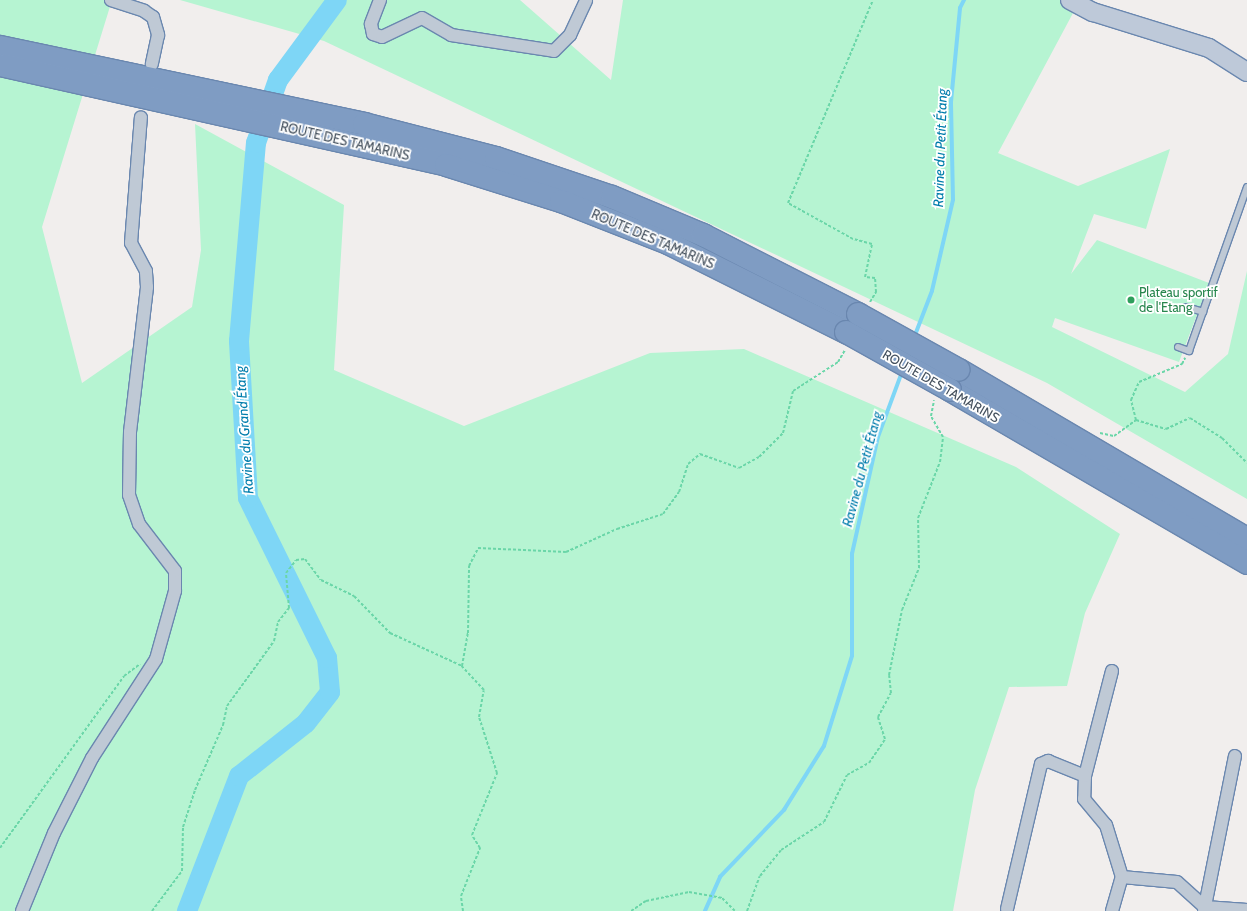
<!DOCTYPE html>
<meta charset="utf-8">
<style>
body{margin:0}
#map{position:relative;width:1247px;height:911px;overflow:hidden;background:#f1eeed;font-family:Cabin,sans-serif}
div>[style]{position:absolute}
.green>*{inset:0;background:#b6f4d2}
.stream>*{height:3.5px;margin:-1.75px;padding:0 1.75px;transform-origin:1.75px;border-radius:1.75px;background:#7ed6f6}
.river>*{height:20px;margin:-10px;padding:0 10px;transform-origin:10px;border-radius:10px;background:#7ed6f6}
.path>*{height:2px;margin-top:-1px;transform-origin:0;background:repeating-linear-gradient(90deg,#6ad6a8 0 3px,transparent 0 5px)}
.roads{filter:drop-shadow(1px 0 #6a87af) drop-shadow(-1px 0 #6a87af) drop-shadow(0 1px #6a87af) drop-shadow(0 -1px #6a87af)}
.lane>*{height:6px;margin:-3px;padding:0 3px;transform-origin:3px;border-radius:3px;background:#bfc9d5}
.street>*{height:12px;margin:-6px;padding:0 6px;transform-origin:6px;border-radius:6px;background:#bfc9d5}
.secondary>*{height:18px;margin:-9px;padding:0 9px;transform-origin:9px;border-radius:9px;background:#bec9d9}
.highway>*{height:22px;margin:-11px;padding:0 11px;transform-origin:11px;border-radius:11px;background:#7f9cc3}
.bridges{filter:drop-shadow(1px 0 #6a87af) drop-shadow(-1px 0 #6a87af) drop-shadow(0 1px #6a87af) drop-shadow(0 -1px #6a87af)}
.highway-bridge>*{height:22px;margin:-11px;padding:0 11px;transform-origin:11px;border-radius:11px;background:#7f9cc3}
.dots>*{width:11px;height:11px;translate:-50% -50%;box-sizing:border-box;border:2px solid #fff;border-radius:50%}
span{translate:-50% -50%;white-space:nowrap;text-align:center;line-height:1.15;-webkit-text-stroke:3.5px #fff;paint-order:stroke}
.street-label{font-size:13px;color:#44505d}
.leisure-label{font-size:13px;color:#27864d}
.left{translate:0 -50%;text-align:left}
.water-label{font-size:14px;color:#017dac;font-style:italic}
</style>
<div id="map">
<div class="green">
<i style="clip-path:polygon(0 0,112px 0,42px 227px,82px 383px,192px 307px,201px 250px,195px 124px,344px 205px,334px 370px,464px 426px,650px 353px,744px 349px,1016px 467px,1120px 534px,1085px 613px,1067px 686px,1009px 687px,975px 790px,953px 911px,0 911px)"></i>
<i style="clip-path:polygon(180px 0,520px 0,611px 80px,623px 0,1080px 0,998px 153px,1078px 186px,1170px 149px,1146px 229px,1094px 214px,1071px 274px,1097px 240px,1209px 283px,1179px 362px,1055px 318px,1052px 327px,1185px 392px,1228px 354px,1247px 271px,1247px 499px,1047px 383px,324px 41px)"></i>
</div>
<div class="stream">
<i style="left:914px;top:338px;width:50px;rotate:-69deg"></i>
<i style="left:932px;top:291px;width:93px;rotate:-77deg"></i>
<i style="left:953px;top:200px;width:98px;rotate:-91.2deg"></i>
<i style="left:951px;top:102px;width:94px;rotate:-84.5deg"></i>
<i style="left:960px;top:8px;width:9px;rotate:-63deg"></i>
<i style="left:705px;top:911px;width:37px;rotate:-66deg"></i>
<i style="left:720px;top:877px;width:93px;rotate:-46.3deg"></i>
<i style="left:784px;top:810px;width:75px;rotate:-58deg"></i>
<i style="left:824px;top:746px;width:94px;rotate:-72.7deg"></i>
<i style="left:852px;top:656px;width:102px;rotate:-90deg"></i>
<i style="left:852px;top:554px;width:120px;rotate:-77.5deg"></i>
<i style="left:878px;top:437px;width:69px;rotate:-69.7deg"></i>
</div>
<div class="river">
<i style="left:187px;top:911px;width:145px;rotate:-68.9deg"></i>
<i style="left:239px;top:776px;width:85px;rotate:-38.3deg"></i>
<i style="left:306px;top:723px;width:39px;rotate:-52deg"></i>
<i style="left:330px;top:692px;width:34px;rotate:-95deg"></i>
<i style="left:327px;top:658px;width:178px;rotate:-116.3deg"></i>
<i style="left:248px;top:498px;width:157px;rotate:-93.3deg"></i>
<i style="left:239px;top:341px;width:199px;rotate:-85.1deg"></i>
<i style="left:256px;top:143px;width:67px;rotate:-70.8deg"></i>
<i style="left:278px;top:80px;width:99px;rotate:-53.6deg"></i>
</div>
<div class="path">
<i style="left:870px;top:302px;width:12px;rotate:-59deg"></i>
<i style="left:876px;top:292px;width:14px;rotate:-94deg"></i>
<i style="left:875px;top:278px;width:10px;rotate:-174deg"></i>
<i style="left:865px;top:277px;width:34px;rotate:-78deg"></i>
<i style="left:872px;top:244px;width:20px;rotate:-165deg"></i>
<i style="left:853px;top:239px;width:74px;rotate:-151deg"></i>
<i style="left:788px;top:203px;width:220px;rotate:-67.3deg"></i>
<i style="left:1136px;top:420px;width:31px;rotate:17deg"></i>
<i style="left:1166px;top:429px;width:26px;rotate:-25deg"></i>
<i style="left:1190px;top:418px;width:38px;rotate:32deg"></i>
<i style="left:1222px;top:438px;width:35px;rotate:45deg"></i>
<i style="left:1100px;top:433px;width:14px;rotate:12deg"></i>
<i style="left:1114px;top:436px;width:27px;rotate:-36deg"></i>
<i style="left:1136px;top:420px;width:21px;rotate:-104deg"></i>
<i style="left:1131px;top:400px;width:20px;rotate:-66deg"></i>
<i style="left:1139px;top:382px;width:47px;rotate:-22.7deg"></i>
<i style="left:1182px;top:364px;width:7px;rotate:-63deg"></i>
<i style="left:0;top:848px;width:212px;rotate:-54.2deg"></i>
<i style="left:124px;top:676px;width:20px;rotate:-37deg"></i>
<i style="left:152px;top:911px;width:50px;rotate:-53.1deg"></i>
<i style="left:182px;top:871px;width:44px;rotate:-88.7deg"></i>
<i style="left:183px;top:827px;width:39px;rotate:-72deg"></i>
<i style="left:195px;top:790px;width:71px;rotate:-66.7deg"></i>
<i style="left:223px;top:725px;width:19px;rotate:-78deg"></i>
<i style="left:227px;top:706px;width:80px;rotate:-54.1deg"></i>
<i style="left:274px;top:641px;width:19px;rotate:-78deg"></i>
<i style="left:278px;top:622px;width:18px;rotate:-52deg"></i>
<i style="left:289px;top:608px;width:35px;rotate:-95deg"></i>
<i style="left:286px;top:573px;width:16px;rotate:-52deg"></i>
<i style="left:296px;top:560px;width:9px;rotate:-6deg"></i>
<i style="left:305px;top:559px;width:26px;rotate:53deg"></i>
<i style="left:321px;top:580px;width:37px;rotate:26deg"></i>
<i style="left:354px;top:596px;width:52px;rotate:45.8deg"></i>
<i style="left:390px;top:633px;width:79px;rotate:24.6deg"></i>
<i style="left:463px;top:911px;width:15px;rotate:-98deg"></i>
<i style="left:461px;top:896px;width:52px;rotate:-68.4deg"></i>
<i style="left:480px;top:848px;width:15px;rotate:-122deg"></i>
<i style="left:472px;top:835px;width:67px;rotate:-68deg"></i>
<i style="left:497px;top:773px;width:59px;rotate:-107.8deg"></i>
<i style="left:479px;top:717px;width:27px;rotate:-80deg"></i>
<i style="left:484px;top:690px;width:33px;rotate:-133deg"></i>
<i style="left:462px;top:666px;width:34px;rotate:-80deg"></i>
<i style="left:468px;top:633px;width:67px;rotate:-89.1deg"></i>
<i style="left:469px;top:566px;width:20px;rotate:-63deg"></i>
<i style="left:478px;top:548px;width:88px;rotate:2.6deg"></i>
<i style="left:566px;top:552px;width:56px;rotate:-24.3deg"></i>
<i style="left:617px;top:529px;width:48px;rotate:-18.1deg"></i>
<i style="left:663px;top:514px;width:27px;rotate:-54deg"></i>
<i style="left:679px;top:492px;width:29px;rotate:-72deg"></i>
<i style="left:688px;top:464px;width:16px;rotate:-40deg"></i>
<i style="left:700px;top:454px;width:41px;rotate:19.7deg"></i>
<i style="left:739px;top:468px;width:23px;rotate:-29deg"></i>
<i style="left:759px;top:457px;width:34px;rotate:-45deg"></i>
<i style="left:783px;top:433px;width:43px;rotate:-76.6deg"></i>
<i style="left:793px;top:391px;width:54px;rotate:-32.8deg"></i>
<i style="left:838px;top:362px;width:14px;rotate:-60deg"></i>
<i style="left:631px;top:911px;width:18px;rotate:-34deg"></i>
<i style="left:646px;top:901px;width:44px;rotate:-11.8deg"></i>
<i style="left:689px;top:892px;width:34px;rotate:10deg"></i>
<i style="left:722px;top:898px;width:18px;rotate:45deg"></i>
<i style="left:747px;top:911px;width:37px;rotate:-70deg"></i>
<i style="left:760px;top:876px;width:33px;rotate:-51deg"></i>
<i style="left:781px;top:850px;width:51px;rotate:-33.1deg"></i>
<i style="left:824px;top:822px;width:52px;rotate:-63.9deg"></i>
<i style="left:847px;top:775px;width:25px;rotate:-29deg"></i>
<i style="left:869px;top:763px;width:29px;rotate:-56deg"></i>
<i style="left:885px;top:739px;width:23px;rotate:-108deg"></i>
<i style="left:878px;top:717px;width:27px;rotate:-62deg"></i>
<i style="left:891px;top:693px;width:18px;rotate:-96deg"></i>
<i style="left:889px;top:675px;width:66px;rotate:-78.7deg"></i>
<i style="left:902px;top:610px;width:45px;rotate:-68deg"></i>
<i style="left:919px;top:568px;width:50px;rotate:-91.1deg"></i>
<i style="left:918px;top:518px;width:60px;rotate:-68.6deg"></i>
<i style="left:940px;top:462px;width:25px;rotate:-83deg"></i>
<i style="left:943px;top:437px;width:24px;rotate:-120deg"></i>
<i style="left:931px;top:416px;width:16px;rotate:-79deg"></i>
</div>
<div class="roads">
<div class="lane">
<i style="left:1186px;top:307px;width:18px;rotate:16deg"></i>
<i style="left:1178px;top:347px;width:12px;rotate:20deg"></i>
<i style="left:1189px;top:351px;width:174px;rotate:-70.5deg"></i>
</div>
<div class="street">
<i style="left:111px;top:0;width:35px;rotate:18deg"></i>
<i style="left:144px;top:11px;width:11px;rotate:34deg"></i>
<i style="left:153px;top:17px;width:19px;rotate:74deg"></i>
<i style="left:158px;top:35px;width:30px;rotate:102deg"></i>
<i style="left:380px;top:0;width:26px;rotate:111deg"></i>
<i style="left:371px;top:24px;width:10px;rotate:79deg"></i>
<i style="left:373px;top:34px;width:9px;rotate:18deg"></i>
<i style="left:382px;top:37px;width:44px;rotate:-25.4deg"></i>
<i style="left:422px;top:18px;width:34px;rotate:30deg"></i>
<i style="left:451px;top:35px;width:104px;rotate:8.8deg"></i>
<i style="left:554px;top:51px;width:23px;rotate:-45deg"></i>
<i style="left:570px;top:35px;width:38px;rotate:-65deg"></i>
<i style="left:1112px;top:671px;width:108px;rotate:104.4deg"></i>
<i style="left:1085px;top:776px;width:23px;rotate:92deg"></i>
<i style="left:1084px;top:799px;width:34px;rotate:50deg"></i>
<i style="left:1106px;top:825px;width:54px;rotate:72.9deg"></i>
<i style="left:1122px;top:877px;width:55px;rotate:5.2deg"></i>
<i style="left:1177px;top:882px;width:38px;rotate:42deg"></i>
<i style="left:1205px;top:907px;width:42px;rotate:4.1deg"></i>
<i style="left:1007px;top:909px;width:149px;rotate:-76.8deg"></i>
<i style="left:1041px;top:764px;width:8px;rotate:-23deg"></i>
<i style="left:1048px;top:761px;width:40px;rotate:22deg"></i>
<i style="left:22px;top:911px;width:84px;rotate:-67.7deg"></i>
<i style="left:54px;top:833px;width:84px;rotate:-63.1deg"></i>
<i style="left:92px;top:758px;width:118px;rotate:-57.1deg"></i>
<i style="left:156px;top:659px;width:71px;rotate:-74.4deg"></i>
<i style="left:175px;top:591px;width:20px;rotate:-90deg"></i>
<i style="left:175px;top:571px;width:59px;rotate:-127.5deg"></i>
<i style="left:139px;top:524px;width:31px;rotate:-109deg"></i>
<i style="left:129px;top:495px;width:63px;rotate:-89.1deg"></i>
<i style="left:130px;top:432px;width:146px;rotate:-83.3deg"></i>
<i style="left:147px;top:287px;width:16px;rotate:-94deg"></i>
<i style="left:146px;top:271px;width:32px;rotate:-118deg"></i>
<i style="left:131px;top:243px;width:126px;rotate:-85.5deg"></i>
<i style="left:1112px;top:911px;width:35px;rotate:-74deg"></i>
<i style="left:1204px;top:911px;width:158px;rotate:-78.7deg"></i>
</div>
<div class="secondary">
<i style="left:1070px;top:0;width:26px;rotate:28deg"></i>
<i style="left:1093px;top:12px;width:121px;rotate:17.2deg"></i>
<i style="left:1209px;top:48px;width:45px;rotate:32.3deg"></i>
</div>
<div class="highway">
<i style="left:0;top:47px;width:372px;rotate:11.9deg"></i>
<i style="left:364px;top:124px;width:136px;rotate:14.4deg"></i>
<i style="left:496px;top:158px;width:122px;rotate:18.6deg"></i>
<i style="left:612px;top:197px;width:99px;rotate:22.7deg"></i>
<i style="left:703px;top:235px;width:174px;rotate:27deg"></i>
<i style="left:0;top:65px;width:457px;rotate:12.6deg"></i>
<i style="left:446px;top:165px;width:121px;rotate:17.4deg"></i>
<i style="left:561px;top:201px;width:117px;rotate:21.5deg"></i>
<i style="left:670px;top:244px;width:197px;rotate:26.6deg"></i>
<i style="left:959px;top:370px;width:334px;rotate:30.4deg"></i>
<i style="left:950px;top:390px;width:344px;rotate:30.2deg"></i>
</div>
</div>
<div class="bridges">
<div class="highway-bridge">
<i style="left:858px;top:314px;width:115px;rotate:29deg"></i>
<i style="left:846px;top:332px;width:119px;rotate:29.1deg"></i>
</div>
</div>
<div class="dots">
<i style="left:1131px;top:300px;background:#2e9e5b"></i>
</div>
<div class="street-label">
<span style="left:345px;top:141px;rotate:13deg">ROUTE DES TAMARINS</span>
<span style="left:653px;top:239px;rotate:23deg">ROUTE DES TAMARINS</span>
<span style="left:941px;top:386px;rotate:30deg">ROUTE DES TAMARINS</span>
</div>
<div class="leisure-label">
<span class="left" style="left:1139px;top:300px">Plateau sportif<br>de l'Etang</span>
</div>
<div class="water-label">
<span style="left:940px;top:148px;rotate:-88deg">Ravine du Petit Étang</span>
<span style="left:244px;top:430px;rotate:-94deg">Ravine du Grand Étang</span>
<span style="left:862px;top:469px;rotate:-75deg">Ravine du Petit Étang</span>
</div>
</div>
